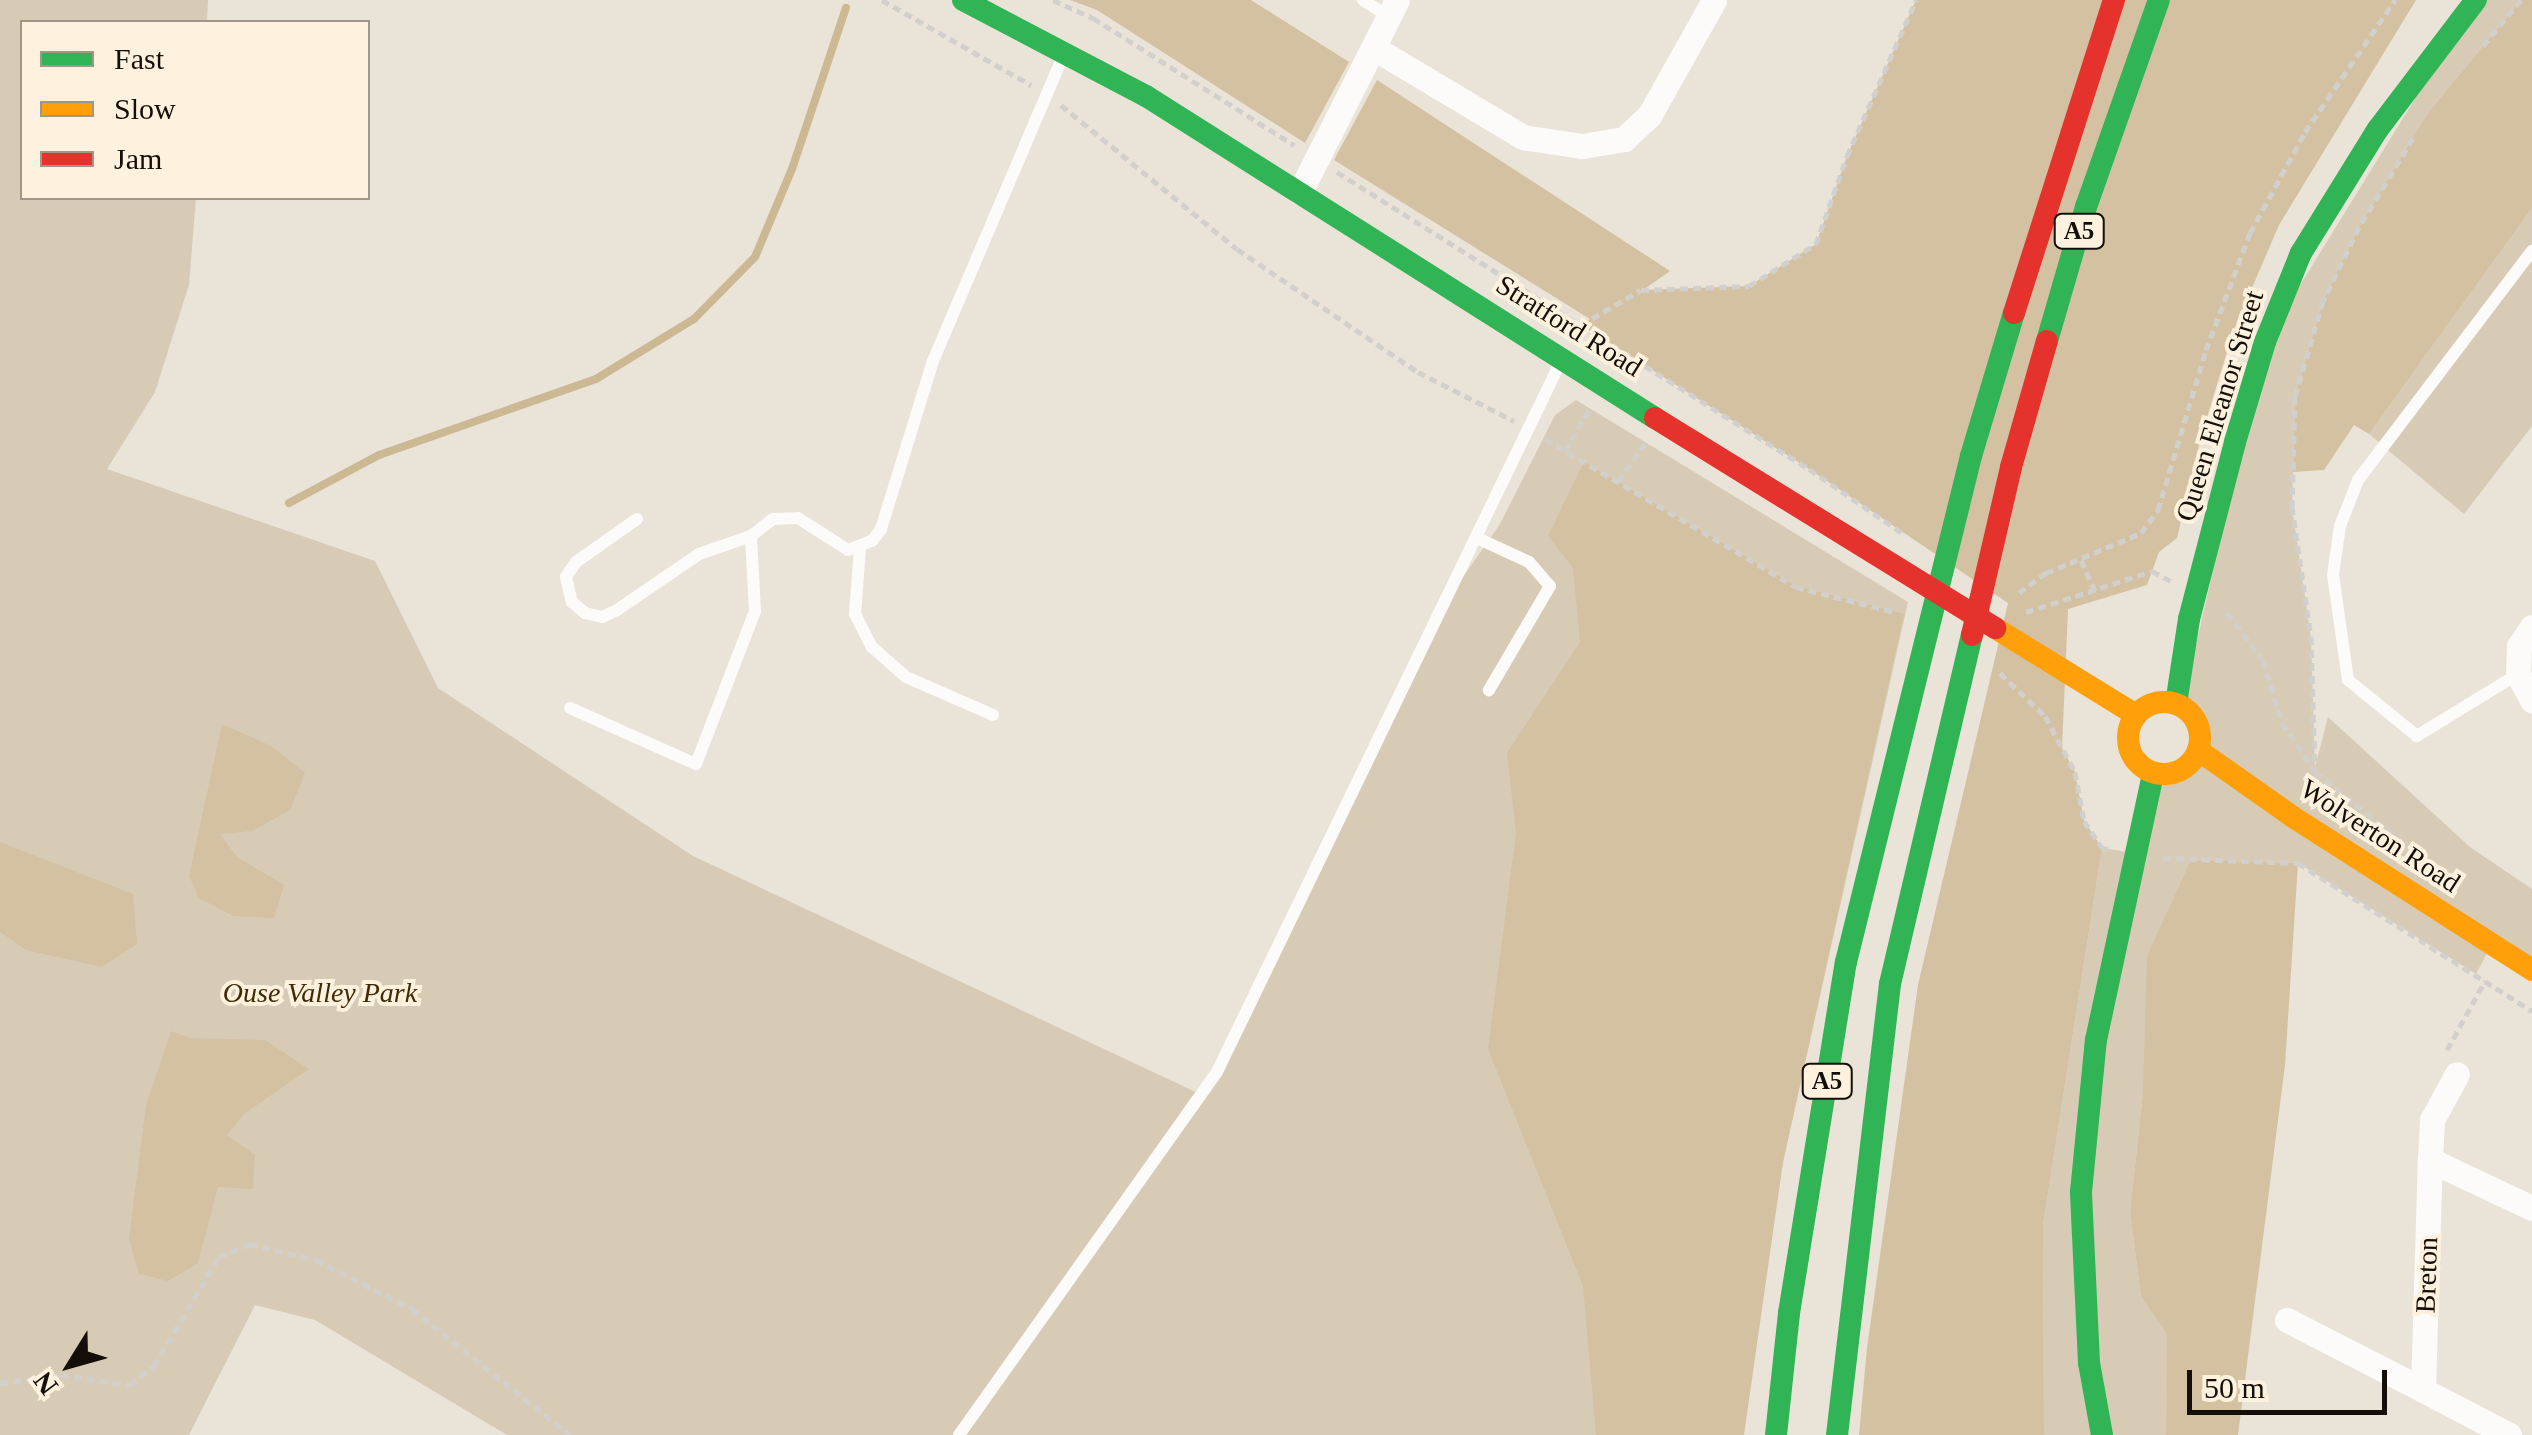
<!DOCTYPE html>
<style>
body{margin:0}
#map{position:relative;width:2532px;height:1435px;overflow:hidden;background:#eae3d8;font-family:Georgia,serif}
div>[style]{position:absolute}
.green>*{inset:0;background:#d7cbb6}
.forest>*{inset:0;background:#d3c1a2}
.stream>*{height:8px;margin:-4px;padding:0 4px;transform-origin:4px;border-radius:4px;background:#cdb894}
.path>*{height:5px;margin-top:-2.5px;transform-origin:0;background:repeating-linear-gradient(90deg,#d2d0cd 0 8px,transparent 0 13px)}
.lane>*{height:12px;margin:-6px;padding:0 6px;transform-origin:6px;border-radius:6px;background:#fcfbf9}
.street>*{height:25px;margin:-12.5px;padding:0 12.5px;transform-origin:12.5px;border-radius:12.5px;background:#fcfbf9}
.fast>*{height:22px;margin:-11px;padding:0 11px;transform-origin:11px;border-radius:11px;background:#30b455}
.slow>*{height:22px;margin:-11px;padding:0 11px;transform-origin:11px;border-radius:11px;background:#ff9f0a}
.slow>.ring{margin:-11px;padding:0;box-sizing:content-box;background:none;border:22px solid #ff9f0a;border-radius:50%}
.jam>*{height:22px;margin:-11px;padding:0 11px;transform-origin:11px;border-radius:11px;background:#e5322d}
span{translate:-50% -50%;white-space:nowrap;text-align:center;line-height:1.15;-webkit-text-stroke:8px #fef2de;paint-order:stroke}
.shield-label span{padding:2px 8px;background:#fef2de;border:2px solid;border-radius:8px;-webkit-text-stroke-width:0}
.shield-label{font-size:25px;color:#130f08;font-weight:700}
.street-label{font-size:28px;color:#130f08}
.park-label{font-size:28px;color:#3f2c04;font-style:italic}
.legend{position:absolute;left:20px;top:20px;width:350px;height:180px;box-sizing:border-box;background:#fef2de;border:2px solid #a09788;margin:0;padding:12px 18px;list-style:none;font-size:30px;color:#130f08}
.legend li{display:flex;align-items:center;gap:20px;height:50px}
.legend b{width:50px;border:2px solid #a09788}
.north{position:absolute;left:20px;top:1315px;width:100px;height:100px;-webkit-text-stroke:8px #fef2de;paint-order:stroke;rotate:233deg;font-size:28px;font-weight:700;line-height:40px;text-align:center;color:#130f08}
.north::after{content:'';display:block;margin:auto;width:35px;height:45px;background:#130f08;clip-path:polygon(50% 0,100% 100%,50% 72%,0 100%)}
.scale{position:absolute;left:2187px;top:1370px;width:200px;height:45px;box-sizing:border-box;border:5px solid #130f08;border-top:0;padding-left:12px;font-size:30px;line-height:35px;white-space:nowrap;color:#130f08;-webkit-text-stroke:8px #fef2de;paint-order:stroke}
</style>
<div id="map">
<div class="green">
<i style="clip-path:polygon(0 0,208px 0,207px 22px,22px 22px,22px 198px,196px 198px,189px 285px,155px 392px,107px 469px,375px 561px,438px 688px,693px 856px,1202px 1095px,1447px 600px,1500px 524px,1555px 415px,1576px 400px,1908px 602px,1783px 1162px,1742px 1435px,507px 1435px,315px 1320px,255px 1305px,189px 1435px,0 1435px)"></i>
<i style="clip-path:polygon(2476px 0,2521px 0,2427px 114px,2359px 227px,2323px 301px,2295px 396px,2292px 507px,2311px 638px,2315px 767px,2328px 717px,2470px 847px,2532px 889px,2532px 962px,2492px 944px,2476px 974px,2298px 863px,2191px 860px,2143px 1092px,2130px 1212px,2141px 1296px,2168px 1334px,2166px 1435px,2044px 1435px,2043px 1225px,2102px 848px,2135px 853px,2167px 774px,2192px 761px,2200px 744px,2194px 718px,2182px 707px,2265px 342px)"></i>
<i style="clip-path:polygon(2532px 208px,2532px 426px,2464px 514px,2369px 434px)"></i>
</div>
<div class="forest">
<i style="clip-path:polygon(1070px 0,1251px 0,1349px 62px,1305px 143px,1097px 10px)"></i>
<i style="clip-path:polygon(1916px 0,2416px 0,2279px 225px,2233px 332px,2201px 437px,2177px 538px,2159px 552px,2147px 585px,2068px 609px,2062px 748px,2075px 772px,2084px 821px,2102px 848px,2043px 1225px,2044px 1435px,1859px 1435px,1867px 1348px,1918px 985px,2008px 603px,1809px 469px,1581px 325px,1590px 319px,1334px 160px,1377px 80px,1670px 271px,1643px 290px,1749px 286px,1816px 244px,1847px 156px)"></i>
<i style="clip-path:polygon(2521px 0,2532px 0,2532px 208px,2369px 434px,2354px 425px,2324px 470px,2293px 472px,2295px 396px,2323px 301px,2359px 227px,2427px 114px)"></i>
<i style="clip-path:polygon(1584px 462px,1796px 586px,1904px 614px,1783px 1162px,1744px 1435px,1596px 1435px,1583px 1286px,1488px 1049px,1516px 833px,1507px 753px,1580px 642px,1573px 568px,1548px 536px)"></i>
<i style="clip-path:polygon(222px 724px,271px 746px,305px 773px,290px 810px,252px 831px,220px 834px,237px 857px,284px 885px,274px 918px,233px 916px,199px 898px,189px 876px)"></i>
<i style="clip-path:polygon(0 842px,133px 894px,137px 944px,102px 967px,26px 950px,0 932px)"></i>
<i style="clip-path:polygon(2191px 860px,2298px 863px,2285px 1065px,2238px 1435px,2166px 1435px,2167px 1334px,2141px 1296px,2130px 1212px,2143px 1092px,2147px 956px)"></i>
<i style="clip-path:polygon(171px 1031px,190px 1038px,265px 1040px,309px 1069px,244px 1114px,227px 1135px,255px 1155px,253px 1189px,218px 1187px,198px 1263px,168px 1281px,139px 1274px,129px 1239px,146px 1105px)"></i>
</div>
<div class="stream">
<i style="left:289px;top:503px;width:102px;rotate:-28.1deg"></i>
<i style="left:379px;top:455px;width:230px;rotate:-19.3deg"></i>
<i style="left:596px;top:379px;width:115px;rotate:-31.5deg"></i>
<i style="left:694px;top:319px;width:87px;rotate:-45.5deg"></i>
<i style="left:755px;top:257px;width:95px;rotate:-67.2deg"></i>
<i style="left:792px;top:169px;width:170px;rotate:-71.5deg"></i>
</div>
<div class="path">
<i style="left:882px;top:0;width:172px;rotate:29.7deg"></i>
<i style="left:1053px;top:0;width:44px;rotate:24.2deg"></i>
<i style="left:1093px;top:18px;width:238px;rotate:32.3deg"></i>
<i style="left:2483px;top:46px;width:60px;rotate:-50.4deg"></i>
<i style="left:1061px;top:105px;width:227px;rotate:39.3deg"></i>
<i style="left:1237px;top:249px;width:219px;rotate:34.2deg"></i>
<i style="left:1418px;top:372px;width:108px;rotate:27deg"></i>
<i style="left:2413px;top:138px;width:104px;rotate:121.2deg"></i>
<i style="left:2359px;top:227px;width:82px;rotate:115.9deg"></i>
<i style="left:2323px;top:301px;width:99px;rotate:106.4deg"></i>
<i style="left:2295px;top:396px;width:111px;rotate:91.5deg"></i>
<i style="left:2292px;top:507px;width:131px;rotate:81.7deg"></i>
<i style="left:2311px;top:637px;width:135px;rotate:88.3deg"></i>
<i style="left:2315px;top:772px;width:161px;rotate:38.7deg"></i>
<i style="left:1337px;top:172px;width:558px;rotate:32.18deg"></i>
<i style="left:1809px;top:469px;width:116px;rotate:34.5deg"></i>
<i style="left:1581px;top:325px;width:69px;rotate:-30.3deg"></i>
<i style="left:1641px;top:290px;width:108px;rotate:-2.1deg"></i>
<i style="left:1749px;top:286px;width:79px;rotate:-32.1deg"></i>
<i style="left:1816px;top:244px;width:93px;rotate:-70.6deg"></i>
<i style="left:1847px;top:156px;width:171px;rotate:-66.1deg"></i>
<i style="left:1545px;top:439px;width:291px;rotate:30.5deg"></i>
<i style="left:1796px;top:587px;width:102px;rotate:14.2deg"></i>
<i style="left:1565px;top:451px;width:48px;rotate:-59.7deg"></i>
<i style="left:1618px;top:481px;width:46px;rotate:-53.9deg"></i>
<i style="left:2081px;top:560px;width:34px;rotate:66deg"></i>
<i style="left:2019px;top:593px;width:34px;rotate:-37deg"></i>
<i style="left:2046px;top:573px;width:103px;rotate:-22.8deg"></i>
<i style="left:2141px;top:533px;width:29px;rotate:-54deg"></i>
<i style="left:2158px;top:510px;width:167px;rotate:-73.3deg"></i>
<i style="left:2206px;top:350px;width:125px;rotate:-69.4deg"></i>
<i style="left:2250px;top:233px;width:115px;rotate:-61.4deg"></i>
<i style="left:2305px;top:132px;width:160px;rotate:-55.7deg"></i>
<i style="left:2026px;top:612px;width:133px;rotate:-18deg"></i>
<i style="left:2152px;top:571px;width:21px;rotate:28deg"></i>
<i style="left:2227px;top:613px;width:59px;rotate:52.5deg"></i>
<i style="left:2263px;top:660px;width:66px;rotate:73.2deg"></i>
<i style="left:2282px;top:723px;width:57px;rotate:55.8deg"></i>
<i style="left:2000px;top:673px;width:62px;rotate:43.7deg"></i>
<i style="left:2045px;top:716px;width:64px;rotate:61.8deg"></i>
<i style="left:2075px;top:772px;width:50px;rotate:79.6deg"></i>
<i style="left:2084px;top:821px;width:32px;rotate:56deg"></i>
<i style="left:2102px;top:848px;width:6px;rotate:9deg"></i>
<i style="left:2163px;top:858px;width:135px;rotate:2.1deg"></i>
<i style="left:2298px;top:863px;width:277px;rotate:32.3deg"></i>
<i style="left:2447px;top:1050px;width:79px;rotate:-61.2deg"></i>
<i style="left:0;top:1383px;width:62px;rotate:-7.5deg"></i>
<i style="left:61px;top:1375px;width:70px;rotate:8.2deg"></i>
<i style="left:130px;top:1385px;width:31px;rotate:-38deg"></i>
<i style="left:154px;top:1366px;width:127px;rotate:-59.2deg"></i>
<i style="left:219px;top:1257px;width:34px;rotate:-23deg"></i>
<i style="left:250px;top:1244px;width:68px;rotate:13.6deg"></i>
<i style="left:316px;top:1260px;width:108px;rotate:27deg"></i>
<i style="left:412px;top:1309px;width:202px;rotate:38.6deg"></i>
</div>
<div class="lane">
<i style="left:1363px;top:0;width:31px;rotate:33deg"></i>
<i style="left:637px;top:519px;width:75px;rotate:144.8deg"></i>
<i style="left:576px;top:562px;width:18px;rotate:124deg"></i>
<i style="left:566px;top:577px;width:26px;rotate:77deg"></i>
<i style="left:572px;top:602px;width:17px;rotate:40deg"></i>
<i style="left:585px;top:613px;width:17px;rotate:13deg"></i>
<i style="left:602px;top:617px;width:17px;rotate:-25deg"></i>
<i style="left:617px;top:610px;width:99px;rotate:-34.3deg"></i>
<i style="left:699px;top:554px;width:55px;rotate:-19.1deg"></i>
<i style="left:1477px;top:538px;width:57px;rotate:24.8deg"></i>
<i style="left:1529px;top:562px;width:32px;rotate:49deg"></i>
<i style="left:1550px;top:586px;width:121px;rotate:120.4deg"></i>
<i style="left:860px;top:548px;width:66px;rotate:94.3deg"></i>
<i style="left:855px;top:614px;width:37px;rotate:63deg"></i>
<i style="left:872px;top:647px;width:45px;rotate:41.4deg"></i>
<i style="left:906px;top:677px;width:95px;rotate:23.6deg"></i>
<i style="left:2518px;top:674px;width:119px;rotate:148.5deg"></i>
<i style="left:2417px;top:736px;width:89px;rotate:-140.9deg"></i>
<i style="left:2348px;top:680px;width:106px;rotate:-98.1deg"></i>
<i style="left:2333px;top:575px;width:49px;rotate:-81.9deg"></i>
<i style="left:2340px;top:526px;width:49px;rotate:-68.6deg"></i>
<i style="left:2358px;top:480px;width:288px;rotate:-52.8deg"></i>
<i style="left:570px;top:708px;width:138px;rotate:24deg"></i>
<i style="left:696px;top:764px;width:164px;rotate:-68.9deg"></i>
<i style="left:755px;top:611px;width:75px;rotate:-93.1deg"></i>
<i style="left:751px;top:536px;width:28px;rotate:-38deg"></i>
<i style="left:773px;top:519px;width:25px;rotate:-2deg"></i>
<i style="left:798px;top:518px;width:59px;rotate:32.6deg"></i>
<i style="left:848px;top:550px;width:26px;rotate:-21deg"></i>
<i style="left:872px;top:541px;width:15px;rotate:-53deg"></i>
<i style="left:881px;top:529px;width:176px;rotate:-72.8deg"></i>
<i style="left:933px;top:361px;width:329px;rotate:-66.9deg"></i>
<i style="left:959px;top:1435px;width:445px;rotate:-54.6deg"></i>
<i style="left:1217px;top:1072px;width:792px;rotate:-64.18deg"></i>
</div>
<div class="street">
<i style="left:1374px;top:48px;width:174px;rotate:30.9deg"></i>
<i style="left:1523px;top:137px;width:60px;rotate:8.7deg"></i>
<i style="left:1582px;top:146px;width:43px;rotate:-9.5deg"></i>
<i style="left:1624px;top:139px;width:34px;rotate:-43deg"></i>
<i style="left:1649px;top:116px;width:133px;rotate:-60.7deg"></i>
<i style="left:1300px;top:192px;width:215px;rotate:-63.2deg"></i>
<i style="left:2532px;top:627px;width:23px;rotate:124deg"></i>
<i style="left:2519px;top:646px;width:28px;rotate:92deg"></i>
<i style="left:2518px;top:674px;width:30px;rotate:62deg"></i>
<i style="left:2430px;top:1160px;width:40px;rotate:-87.1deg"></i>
<i style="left:2432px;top:1120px;width:52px;rotate:-61.5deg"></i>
<i style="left:2287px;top:1320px;width:153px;rotate:27.2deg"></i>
<i style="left:2423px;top:1390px;width:230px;rotate:-88.3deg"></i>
<i style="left:2430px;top:1160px;width:113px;rotate:25.2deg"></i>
<i style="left:2423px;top:1390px;width:97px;rotate:27.6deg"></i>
</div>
<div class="fast">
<i style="left:963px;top:0;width:207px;rotate:27.7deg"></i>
<i style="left:1146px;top:96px;width:602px;rotate:32.32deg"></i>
<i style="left:2047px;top:341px;width:140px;rotate:-73.8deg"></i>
<i style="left:2086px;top:207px;width:219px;rotate:-70.6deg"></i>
<i style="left:2176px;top:704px;width:86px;rotate:-81.3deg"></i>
<i style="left:2189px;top:619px;width:183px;rotate:-75.4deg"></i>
<i style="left:2235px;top:442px;width:104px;rotate:-73.3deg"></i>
<i style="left:2265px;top:342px;width:96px;rotate:-68deg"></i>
<i style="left:2301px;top:253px;width:146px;rotate:-58.2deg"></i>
<i style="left:2378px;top:129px;width:162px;rotate:-52.8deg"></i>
<i style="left:1776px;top:1435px;width:123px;rotate:-83.9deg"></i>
<i style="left:1789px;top:1313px;width:356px;rotate:-80.8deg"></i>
<i style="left:1846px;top:962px;width:521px;rotate:-76.12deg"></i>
<i style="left:1971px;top:456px;width:149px;rotate:-73.3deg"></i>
<i style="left:1837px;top:1435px;width:454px;rotate:-83.3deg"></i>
<i style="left:1890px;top:984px;width:359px;rotate:-76.8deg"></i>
<i style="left:2102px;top:1435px;width:73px;rotate:-100.2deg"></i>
<i style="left:2089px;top:1363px;width:171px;rotate:-92.7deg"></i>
<i style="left:2081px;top:1192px;width:153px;rotate:-84.4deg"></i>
<i style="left:2096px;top:1040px;width:273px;rotate:-77.9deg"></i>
</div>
<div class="slow">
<i style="left:1995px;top:628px;width:166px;rotate:31.7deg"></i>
<i class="ring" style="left:2128px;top:702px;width:50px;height:50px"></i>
<i style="left:2198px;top:750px;width:116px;rotate:35.2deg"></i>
<i style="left:2293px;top:817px;width:284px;rotate:32.6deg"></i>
</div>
<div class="jam">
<i style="left:2014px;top:313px;width:329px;rotate:-72.3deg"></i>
<i style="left:1655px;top:418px;width:400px;rotate:31.7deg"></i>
<i style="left:1972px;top:635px;width:172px;rotate:-76.9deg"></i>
<i style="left:2011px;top:467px;width:131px;rotate:-74.1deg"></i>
</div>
<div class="shield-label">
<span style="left:2079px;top:231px">A5</span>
<span style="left:1827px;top:1081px">A5</span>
</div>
<div class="street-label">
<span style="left:1569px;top:326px;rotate:32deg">Stratford Road</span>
<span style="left:2220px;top:406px;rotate:-73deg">Queen Eleanor Street</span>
<span style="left:2380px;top:836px;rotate:33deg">Wolverton Road</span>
<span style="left:2427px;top:1275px;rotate:-88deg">Breton</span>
</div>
<div class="park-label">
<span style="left:320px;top:993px">Ouse Valley Park</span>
</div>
<ul class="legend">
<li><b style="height:12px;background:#30b455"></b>Fast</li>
<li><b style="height:12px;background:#ff9f0a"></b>Slow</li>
<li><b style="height:12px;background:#e5322d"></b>Jam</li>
</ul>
<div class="north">N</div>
<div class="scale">50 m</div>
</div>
